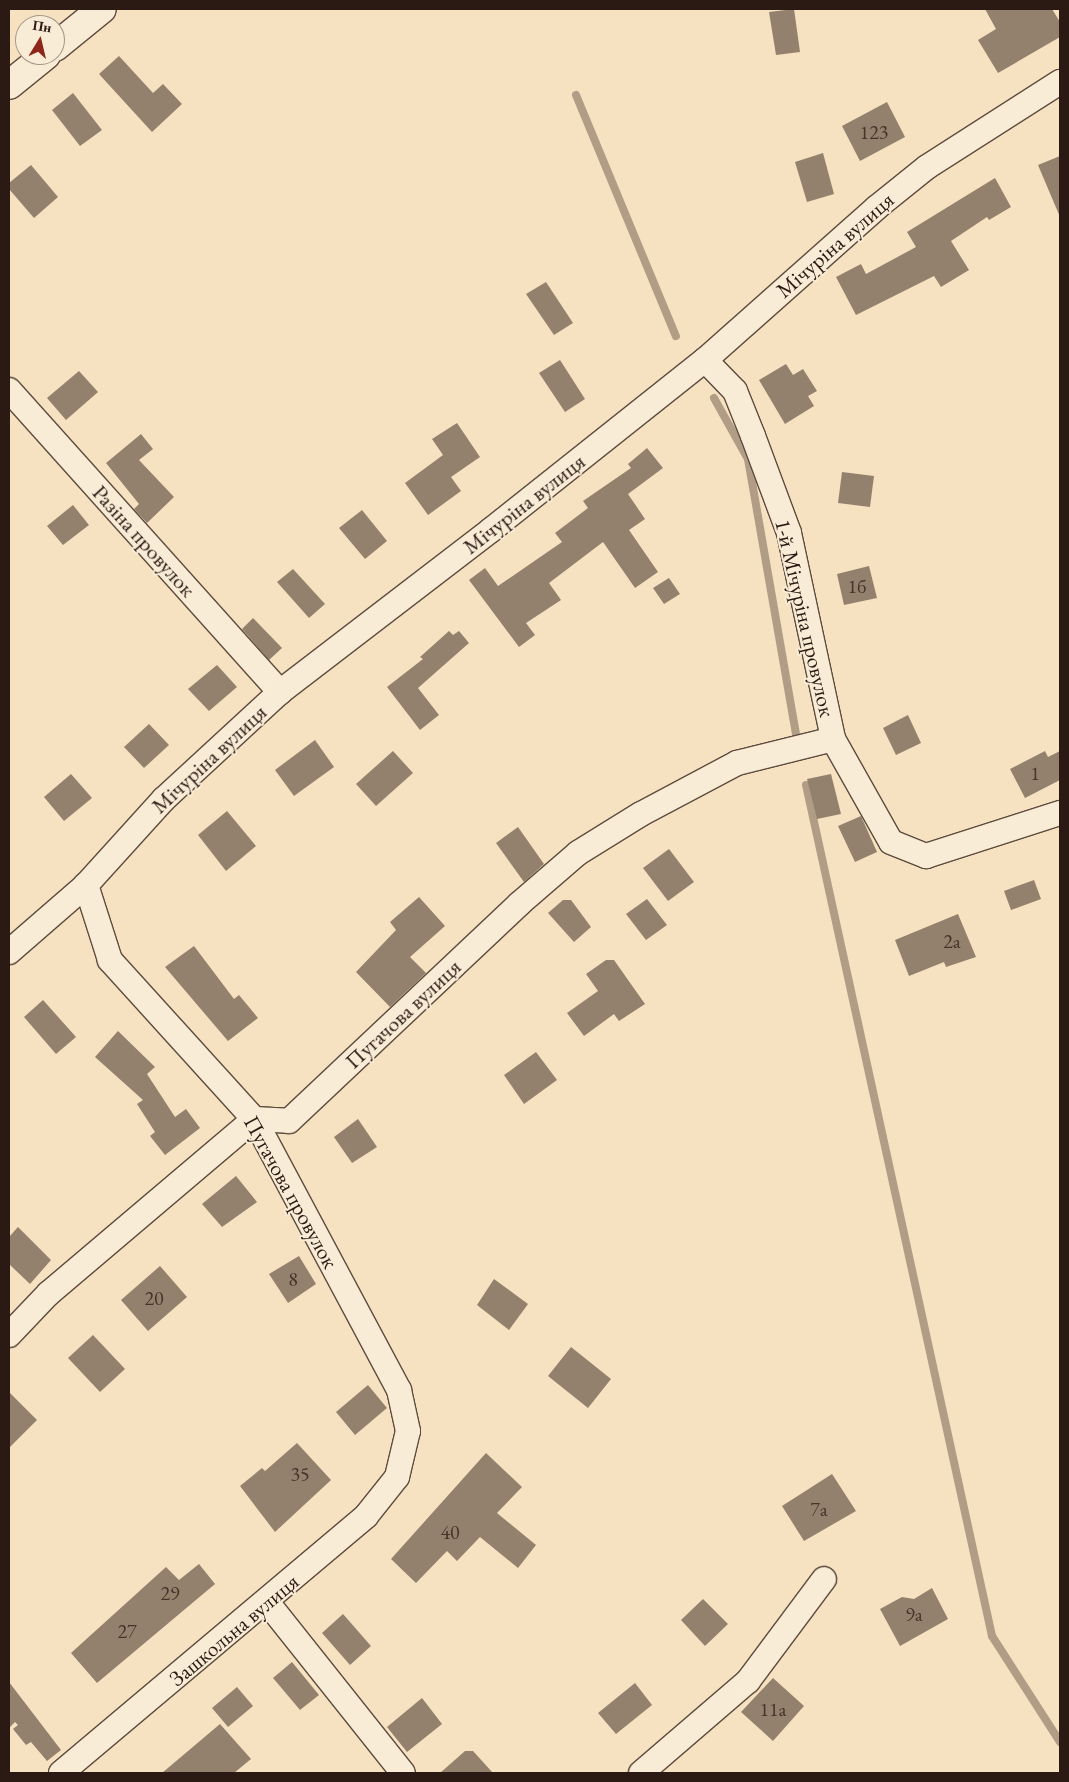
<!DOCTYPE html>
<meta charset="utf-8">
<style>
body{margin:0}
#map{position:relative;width:1069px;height:1782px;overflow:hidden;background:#f6e1c0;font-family:"EB Garamond",serif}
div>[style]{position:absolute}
.stream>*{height:8px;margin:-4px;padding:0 4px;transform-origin:4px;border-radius:4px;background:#b19d85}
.building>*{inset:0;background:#94816d}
.roads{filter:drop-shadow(1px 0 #5d4c3e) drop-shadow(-1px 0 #5d4c3e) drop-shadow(0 1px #5d4c3e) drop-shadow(0 -1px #5d4c3e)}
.street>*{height:24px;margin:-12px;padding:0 12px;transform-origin:12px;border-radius:12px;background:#f9ecd6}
.secondary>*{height:28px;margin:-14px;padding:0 14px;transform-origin:14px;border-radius:14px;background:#f9ecd6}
span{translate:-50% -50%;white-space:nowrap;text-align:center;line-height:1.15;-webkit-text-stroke:4px #f9ecd6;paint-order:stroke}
.number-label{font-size:20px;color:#44342a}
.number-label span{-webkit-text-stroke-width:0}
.street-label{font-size:22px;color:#2a1a13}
.frame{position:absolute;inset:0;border:10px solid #2a1a13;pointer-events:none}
.north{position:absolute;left:15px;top:15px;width:50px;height:50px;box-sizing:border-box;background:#f9ecd6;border:1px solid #a69888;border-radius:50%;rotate:9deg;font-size:14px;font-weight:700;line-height:20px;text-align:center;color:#2a1a13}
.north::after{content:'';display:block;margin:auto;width:18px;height:22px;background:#8f2418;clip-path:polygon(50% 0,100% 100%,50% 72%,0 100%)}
</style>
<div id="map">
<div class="stream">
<i style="left:576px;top:95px;width:261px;rotate:67.5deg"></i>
<i style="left:714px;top:398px;width:70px;rotate:60.9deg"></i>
<i style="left:748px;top:459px;width:290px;rotate:80.1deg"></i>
<i style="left:806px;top:785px;width:871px;rotate:77.67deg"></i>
<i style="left:992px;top:1636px;width:126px;rotate:57.3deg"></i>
</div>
<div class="building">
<i style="clip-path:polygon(794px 9px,800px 52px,776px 55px,769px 12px)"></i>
<i style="clip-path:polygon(985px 9px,1052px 9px,1060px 22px,1060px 37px,998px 73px,978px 40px,996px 29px)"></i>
<i style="clip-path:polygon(119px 56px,153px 93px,163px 84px,182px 104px,152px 132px,99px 74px)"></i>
<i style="clip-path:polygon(73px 93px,102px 130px,80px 146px,52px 110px)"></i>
<i style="clip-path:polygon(887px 102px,905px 137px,860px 161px,842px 126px)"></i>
<i style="clip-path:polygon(823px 153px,834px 194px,807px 202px,795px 162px)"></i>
<i style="clip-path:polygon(1060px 156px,1060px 217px,1038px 165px)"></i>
<i style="clip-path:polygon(31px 165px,58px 197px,34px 218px,9px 189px,9px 183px)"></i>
<i style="clip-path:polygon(995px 178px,1011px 207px,989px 220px,987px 217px,951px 241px,969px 270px,941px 287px,934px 276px,856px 315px,836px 277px,861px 264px,866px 274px,916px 247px,907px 232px)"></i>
<i style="clip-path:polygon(546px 282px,573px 323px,554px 335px,526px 294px)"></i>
<i style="clip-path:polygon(560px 360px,585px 399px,565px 412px,539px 373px)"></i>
<i style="clip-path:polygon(786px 364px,793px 375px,803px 369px,817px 391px,808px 396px,814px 406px,785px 424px,759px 380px)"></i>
<i style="clip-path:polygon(79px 371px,98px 392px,66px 420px,47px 398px)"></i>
<i style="clip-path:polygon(457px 423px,480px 457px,451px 477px,461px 491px,428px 515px,405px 483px,443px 455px,432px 439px)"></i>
<i style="clip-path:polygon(141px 434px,153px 449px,139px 460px,174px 497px,147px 523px,134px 509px,139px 504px,106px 463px)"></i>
<i style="clip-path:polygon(647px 448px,663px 468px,628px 494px,645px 519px,629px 530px,658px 572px,635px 588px,603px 542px,549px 583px,561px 600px,526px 623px,535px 635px,519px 647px,469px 580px,485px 568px,498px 586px,562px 542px,555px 533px,588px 508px,583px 501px,631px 468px,628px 464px)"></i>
<i style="clip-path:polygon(842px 472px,874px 476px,870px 507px,838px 503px)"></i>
<i style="clip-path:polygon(73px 505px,89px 525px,63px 545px,47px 526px)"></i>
<i style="clip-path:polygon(362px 510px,387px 541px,365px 559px,339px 528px)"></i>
<i style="clip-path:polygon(869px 566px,877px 598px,844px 605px,837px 574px)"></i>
<i style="clip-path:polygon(293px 569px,325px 604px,309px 618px,277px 582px)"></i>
<i style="clip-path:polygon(669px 578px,680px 594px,664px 604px,653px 588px)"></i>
<i style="clip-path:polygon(253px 618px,282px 648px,269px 660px,242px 629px)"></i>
<i style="clip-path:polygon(449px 631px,453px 635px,459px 631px,469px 643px,418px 688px,439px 715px,420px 730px,387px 687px,423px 659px,420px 657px)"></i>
<i style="clip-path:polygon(217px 665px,237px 687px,209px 711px,188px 689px)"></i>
<i style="clip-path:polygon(908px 715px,921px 743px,896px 755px,883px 728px)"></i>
<i style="clip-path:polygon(149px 724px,169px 745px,144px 768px,124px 747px)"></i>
<i style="clip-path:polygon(315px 740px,334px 767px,294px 796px,275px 770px)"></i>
<i style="clip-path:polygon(393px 751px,413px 773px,376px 806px,356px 784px)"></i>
<i style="clip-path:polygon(1045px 751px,1048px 757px,1060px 751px,1060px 780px,1025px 798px,1010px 769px)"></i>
<i style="clip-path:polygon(71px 774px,92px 798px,64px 821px,44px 797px)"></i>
<i style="clip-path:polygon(831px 774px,841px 814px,817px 819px,807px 779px)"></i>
<i style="clip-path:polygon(227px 811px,256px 846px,226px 871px,198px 835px)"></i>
<i style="clip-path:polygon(861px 816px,877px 852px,855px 862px,838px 826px)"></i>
<i style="clip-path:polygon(518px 827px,544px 864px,524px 882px,496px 843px)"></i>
<i style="clip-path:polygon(669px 849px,694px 882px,668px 901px,643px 868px)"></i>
<i style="clip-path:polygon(1034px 880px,1041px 899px,1011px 910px,1004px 891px)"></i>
<i style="clip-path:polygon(419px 897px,445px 926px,410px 957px,426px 973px,390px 1007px,356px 972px,396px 930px,390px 922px)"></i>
<i style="clip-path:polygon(647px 899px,667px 925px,646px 940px,626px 914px)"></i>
<i style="clip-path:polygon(563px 900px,571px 900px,591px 927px,574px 942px,548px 913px)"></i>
<i style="clip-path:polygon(958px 914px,976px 957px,946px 967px,944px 962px,909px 976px,895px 940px)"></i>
<i style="clip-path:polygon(194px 946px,234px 999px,239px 995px,258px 1018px,228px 1041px,165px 967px)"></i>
<i style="clip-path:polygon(606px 960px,614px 960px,645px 1004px,619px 1021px,614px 1014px,584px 1036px,567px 1013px,598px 991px,586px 974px)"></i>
<i style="clip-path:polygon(43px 1000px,76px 1037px,56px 1054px,24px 1017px)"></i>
<i style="clip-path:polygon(118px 1031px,155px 1067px,147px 1074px,175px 1117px,186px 1109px,200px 1128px,165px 1155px,150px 1136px,155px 1132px,137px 1104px,143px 1100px,95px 1057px)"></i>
<i style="clip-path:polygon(536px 1052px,557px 1080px,524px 1104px,504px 1075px)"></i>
<i style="clip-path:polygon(358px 1119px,377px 1147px,352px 1163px,334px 1137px)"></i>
<i style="clip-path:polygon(236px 1176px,257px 1202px,222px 1227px,202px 1204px)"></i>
<i style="clip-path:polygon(18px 1227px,51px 1260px,30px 1284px,9px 1264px,9px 1237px)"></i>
<i style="clip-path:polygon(299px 1256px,316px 1284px,288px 1303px,269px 1274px)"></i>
<i style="clip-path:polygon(160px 1266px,187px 1297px,148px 1331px,121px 1300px)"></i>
<i style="clip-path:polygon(494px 1279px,528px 1304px,509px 1330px,477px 1305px)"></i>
<i style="clip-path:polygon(93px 1335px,125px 1369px,100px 1392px,68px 1358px)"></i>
<i style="clip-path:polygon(571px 1347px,611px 1379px,588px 1408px,548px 1376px)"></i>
<i style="clip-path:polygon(368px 1385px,387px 1408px,355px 1435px,336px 1412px)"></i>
<i style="clip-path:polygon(9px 1392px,37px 1420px,9px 1448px)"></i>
<i style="clip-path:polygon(297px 1443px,331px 1480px,275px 1532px,240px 1486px,262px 1468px,265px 1471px)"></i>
<i style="clip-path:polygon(486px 1453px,522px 1487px,497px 1513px,536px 1545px,518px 1568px,480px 1537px,457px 1561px,447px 1551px,416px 1583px,391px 1559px)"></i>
<i style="clip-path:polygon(832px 1474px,856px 1511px,804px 1541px,782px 1506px)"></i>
<i style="clip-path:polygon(199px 1564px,215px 1584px,97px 1683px,71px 1653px,166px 1567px,179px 1580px)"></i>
<i style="clip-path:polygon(932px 1588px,948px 1619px,900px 1646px,880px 1609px,902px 1597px,914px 1599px)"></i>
<i style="clip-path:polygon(703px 1599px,728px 1624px,705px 1646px,681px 1620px)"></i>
<i style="clip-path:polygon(343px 1614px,371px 1646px,350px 1665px,322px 1633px)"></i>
<i style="clip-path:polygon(292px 1662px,319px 1695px,300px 1710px,273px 1678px)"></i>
<i style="clip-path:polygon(773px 1678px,804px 1706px,773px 1741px,741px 1712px)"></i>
<i style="clip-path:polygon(9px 1682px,61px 1750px,47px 1761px,31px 1742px,26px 1745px,13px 1729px,18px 1725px,15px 1722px,9px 1728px)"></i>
<i style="clip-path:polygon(635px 1683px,652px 1705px,616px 1734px,598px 1713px)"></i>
<i style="clip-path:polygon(237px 1687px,253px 1706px,228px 1727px,212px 1708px)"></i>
<i style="clip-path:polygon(422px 1698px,442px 1724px,407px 1752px,387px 1727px)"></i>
<i style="clip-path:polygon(220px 1724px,251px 1759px,234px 1773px,162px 1773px)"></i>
<i style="clip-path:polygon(465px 1751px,473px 1751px,493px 1773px,440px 1773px)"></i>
</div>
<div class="roads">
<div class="street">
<i style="left:705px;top:360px;width:43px;rotate:45.9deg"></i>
<i style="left:735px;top:391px;width:48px;rotate:68.2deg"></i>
<i style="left:753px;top:436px;width:103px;rotate:69.6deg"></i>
<i style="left:789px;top:533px;width:211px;rotate:77.9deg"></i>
<i style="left:833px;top:739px;width:118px;rotate:60.6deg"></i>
<i style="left:891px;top:842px;width:38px;rotate:22deg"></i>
<i style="left:926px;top:856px;width:141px;rotate:-17.8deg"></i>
<i style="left:9px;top:390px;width:406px;rotate:48.1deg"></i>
<i style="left:9px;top:952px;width:102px;rotate:-41deg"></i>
<i style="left:86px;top:885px;width:116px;rotate:-47.8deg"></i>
<i style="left:164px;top:799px;width:158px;rotate:-42.7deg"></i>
<i style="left:280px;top:692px;width:266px;rotate:-37.5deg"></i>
<i style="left:491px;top:530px;width:273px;rotate:-38.5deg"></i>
<i style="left:705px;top:360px;width:229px;rotate:-41.6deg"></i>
<i style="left:876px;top:208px;width:65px;rotate:-38.8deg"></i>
<i style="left:927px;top:167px;width:158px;rotate:-32.6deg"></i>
<i style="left:9px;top:1335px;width:57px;rotate:-46.4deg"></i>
<i style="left:48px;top:1294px;width:270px;rotate:-40.3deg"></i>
<i style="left:254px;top:1119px;width:35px;rotate:3deg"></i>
<i style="left:289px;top:1121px;width:316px;rotate:-43.3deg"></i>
<i style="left:519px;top:904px;width:78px;rotate:-40.8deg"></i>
<i style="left:578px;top:853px;width:74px;rotate:-31.8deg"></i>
<i style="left:641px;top:814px;width:109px;rotate:-28deg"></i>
<i style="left:737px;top:763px;width:99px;rotate:-14deg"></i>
<i style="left:267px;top:1602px;width:218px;rotate:51.5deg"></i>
<i style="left:61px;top:1773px;width:399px;rotate:-40.1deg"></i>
<i style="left:366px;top:1516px;width:50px;rotate:-51.5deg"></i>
<i style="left:397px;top:1477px;width:47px;rotate:-76.6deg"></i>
<i style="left:408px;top:1431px;width:42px;rotate:-102.4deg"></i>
<i style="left:399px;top:1390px;width:307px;rotate:-118.1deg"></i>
<i style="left:254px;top:1119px;width:215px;rotate:-132.2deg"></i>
<i style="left:110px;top:960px;width:79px;rotate:-107.7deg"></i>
<i style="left:641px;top:1773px;width:141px;rotate:-40.7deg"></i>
<i style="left:748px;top:1681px;width:127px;rotate:-53.3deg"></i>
</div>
<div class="secondary">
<i style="left:55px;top:47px;width:60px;rotate:-39deg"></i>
<i style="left:9px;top:85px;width:48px;rotate:-39deg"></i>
</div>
</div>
<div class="number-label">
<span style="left:874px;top:132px">123</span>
<span style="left:857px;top:586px">1б</span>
<span style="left:1035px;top:773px">1</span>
<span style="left:952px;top:941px">2а</span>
<span style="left:293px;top:1279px">8</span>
<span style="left:154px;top:1298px">20</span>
<span style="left:300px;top:1474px">35</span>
<span style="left:819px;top:1509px">7а</span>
<span style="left:450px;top:1532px">40</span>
<span style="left:170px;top:1593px">29</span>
<span style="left:914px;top:1614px">9а</span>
<span style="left:127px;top:1631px">27</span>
<span style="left:773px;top:1709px">11а</span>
</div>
<div class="street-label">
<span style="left:835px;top:245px;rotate:-41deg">Мічуріна вулиця</span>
<span style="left:524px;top:504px;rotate:-38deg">Мічуріна вулиця</span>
<span style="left:144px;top:541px;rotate:48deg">Разіна провулок</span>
<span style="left:805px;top:618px;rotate:77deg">1-й Мічуріна провулок</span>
<span style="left:209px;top:759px;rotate:-43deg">Мічуріна вулиця</span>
<span style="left:403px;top:1014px;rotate:-43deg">Пугачова вулиця</span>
<span style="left:291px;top:1192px;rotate:61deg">Пугачова провулок</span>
<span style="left:234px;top:1630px;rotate:-40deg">Зашкольна вулиця</span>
</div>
<div class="frame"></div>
<div class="north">Пн</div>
</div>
